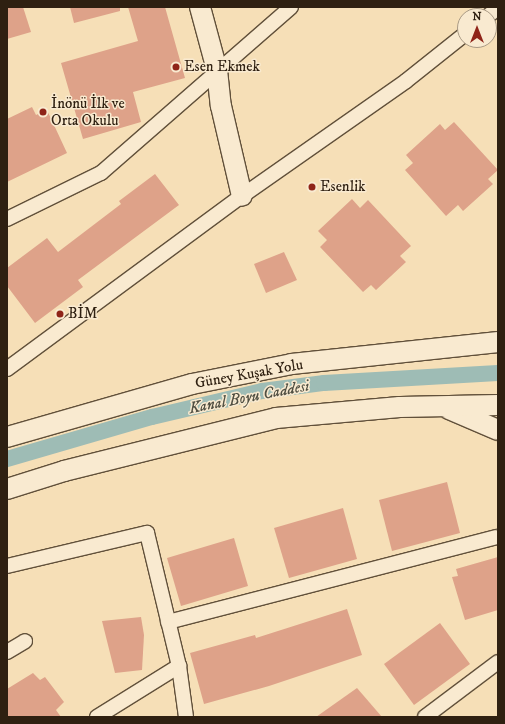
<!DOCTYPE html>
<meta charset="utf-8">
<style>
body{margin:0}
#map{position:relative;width:505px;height:724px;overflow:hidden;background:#f6dfb7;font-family:"IM FELL DW Pica",serif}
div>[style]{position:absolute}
.canal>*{height:16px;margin:-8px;padding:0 8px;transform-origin:8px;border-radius:8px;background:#9ebcb5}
.building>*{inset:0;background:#dea289}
.roads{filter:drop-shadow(1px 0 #61503a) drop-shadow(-1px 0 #61503a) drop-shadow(0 1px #61503a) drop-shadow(0 -1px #61503a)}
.street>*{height:14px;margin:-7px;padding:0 7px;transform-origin:7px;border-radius:7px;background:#f9ead0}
.secondary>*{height:20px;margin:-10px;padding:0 10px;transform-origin:10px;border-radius:10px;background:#f9ead0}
.dots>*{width:11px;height:11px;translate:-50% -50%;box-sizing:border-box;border:2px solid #f9ead0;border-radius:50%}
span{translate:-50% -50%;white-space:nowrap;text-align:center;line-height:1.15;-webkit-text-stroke:3px #f9ead0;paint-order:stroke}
.poi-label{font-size:15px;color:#2f2011}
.left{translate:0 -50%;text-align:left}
.street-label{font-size:15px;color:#2f2011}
.water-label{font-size:16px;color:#504f42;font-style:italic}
.frame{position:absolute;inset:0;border:8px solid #2f2011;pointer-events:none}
.north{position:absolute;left:457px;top:8px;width:40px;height:40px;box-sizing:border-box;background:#f9ead0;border:1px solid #a89984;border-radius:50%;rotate:0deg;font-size:11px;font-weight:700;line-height:16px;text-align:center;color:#2f2011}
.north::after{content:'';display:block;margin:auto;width:14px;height:18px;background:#8f2418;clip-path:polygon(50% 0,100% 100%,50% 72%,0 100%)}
</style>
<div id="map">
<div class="canal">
<i style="left:7px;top:459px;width:151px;rotate:-16.2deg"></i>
<i style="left:152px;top:417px;width:113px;rotate:-13.3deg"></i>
<i style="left:262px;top:391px;width:63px;rotate:-7.4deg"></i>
<i style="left:324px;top:383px;width:174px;rotate:-3.3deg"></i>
</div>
<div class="building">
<i style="clip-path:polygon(7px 7px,23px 7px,31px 32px,7px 39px)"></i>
<i style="clip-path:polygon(70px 7px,120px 7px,120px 11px,74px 23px)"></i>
<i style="clip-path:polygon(128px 7px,165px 7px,185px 78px,133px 92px,141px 122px,83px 139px,61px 63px,138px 41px)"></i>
<i style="clip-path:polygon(32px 107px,36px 115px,47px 110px,67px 153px,7px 182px,7px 119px)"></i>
<i style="clip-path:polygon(454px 122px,498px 170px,488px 179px,493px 184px,463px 211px,458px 205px,446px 216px,405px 170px,413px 163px,406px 155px,440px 124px,445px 130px)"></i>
<i style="clip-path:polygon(155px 174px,179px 205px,78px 280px,83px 287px,35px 323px,7px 286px,7px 268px,47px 238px,58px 252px,121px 204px,119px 201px)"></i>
<i style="clip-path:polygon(352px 199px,360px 208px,368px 200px,411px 246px,400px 256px,406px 262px,376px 290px,371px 285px,363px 292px,320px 247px,327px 240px,318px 231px)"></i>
<i style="clip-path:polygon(284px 252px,297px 280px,266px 293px,254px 264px)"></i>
<i style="clip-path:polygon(447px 482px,460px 533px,392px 551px,379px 500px)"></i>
<i style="clip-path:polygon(343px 508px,357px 559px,289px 578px,274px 528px)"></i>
<i style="clip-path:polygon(234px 538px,248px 586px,181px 606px,167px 558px)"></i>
<i style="clip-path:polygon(498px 557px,498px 610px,465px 620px,452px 577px,458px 576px,456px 569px)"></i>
<i style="clip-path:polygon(347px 609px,362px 655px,269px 686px,204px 704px,190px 653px,255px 635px,256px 638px)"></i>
<i style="clip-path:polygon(141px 617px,144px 635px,142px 670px,115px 673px,102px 621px)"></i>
<i style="clip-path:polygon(440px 623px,470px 664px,414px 705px,384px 664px)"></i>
<i style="clip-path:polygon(33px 673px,40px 680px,45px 677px,64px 702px,56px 710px,61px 717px,7px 717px,7px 689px)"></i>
<i style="clip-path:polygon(357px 688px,382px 717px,316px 717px)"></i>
</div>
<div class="roads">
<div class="street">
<i style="left:488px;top:16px;width:13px;rotate:-39deg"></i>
<i style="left:7px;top:219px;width:105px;rotate:-26.1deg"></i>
<i style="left:101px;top:173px;width:252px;rotate:-41.1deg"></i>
<i style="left:7px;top:369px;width:292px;rotate:-36.4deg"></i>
<i style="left:242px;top:196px;width:200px;rotate:-35deg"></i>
<i style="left:406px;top:81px;width:75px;rotate:-38.5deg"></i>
<i style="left:7px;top:566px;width:144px;rotate:-13.3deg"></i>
<i style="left:147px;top:533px;width:137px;rotate:76.5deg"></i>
<i style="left:179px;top:666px;width:51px;rotate:82.2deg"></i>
<i style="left:168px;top:622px;width:339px;rotate:-14.5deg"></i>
<i style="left:7px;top:652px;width:21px;rotate:-31deg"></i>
<i style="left:97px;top:717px;width:97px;rotate:-31.9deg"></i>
<i style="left:425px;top:717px;width:91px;rotate:-37deg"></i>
</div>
<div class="secondary">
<i style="left:200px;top:7px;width:65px;rotate:74.9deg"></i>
<i style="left:217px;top:70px;width:36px;rotate:84deg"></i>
<i style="left:221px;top:106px;width:92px;rotate:76.9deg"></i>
<i style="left:449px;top:409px;width:53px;rotate:23.2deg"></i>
<i style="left:7px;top:437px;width:192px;rotate:-16deg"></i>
<i style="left:192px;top:384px;width:102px;rotate:-11.3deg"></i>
<i style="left:292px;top:364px;width:207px;rotate:-6.1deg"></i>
<i style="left:7px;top:489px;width:60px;rotate:-17.5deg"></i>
<i style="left:64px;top:471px;width:219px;rotate:-14deg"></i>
<i style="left:276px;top:418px;width:124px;rotate:-5.1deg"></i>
<i style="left:400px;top:407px;width:98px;rotate:-1.2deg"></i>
</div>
</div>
<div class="dots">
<i style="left:176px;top:67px;background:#8f2418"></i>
<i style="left:43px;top:112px;background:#8f2418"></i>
<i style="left:312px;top:187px;background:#8f2418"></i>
<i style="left:60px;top:314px;background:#8f2418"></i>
</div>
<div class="poi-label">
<span class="left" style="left:184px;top:67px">Esen Ekmek</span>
<span class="left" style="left:51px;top:112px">İnönü İlk ve<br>Orta Okulu</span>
<span class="left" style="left:320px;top:187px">Esenlik</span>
<span class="left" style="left:68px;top:314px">BİM</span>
</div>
<div class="street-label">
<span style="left:249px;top:374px;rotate:-10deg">Güney Kuşak Yolu</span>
</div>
<div class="water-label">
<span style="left:249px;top:397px;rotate:-11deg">Kanal Boyu Caddesi</span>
</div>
<div class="frame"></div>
<div class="north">N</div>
</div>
